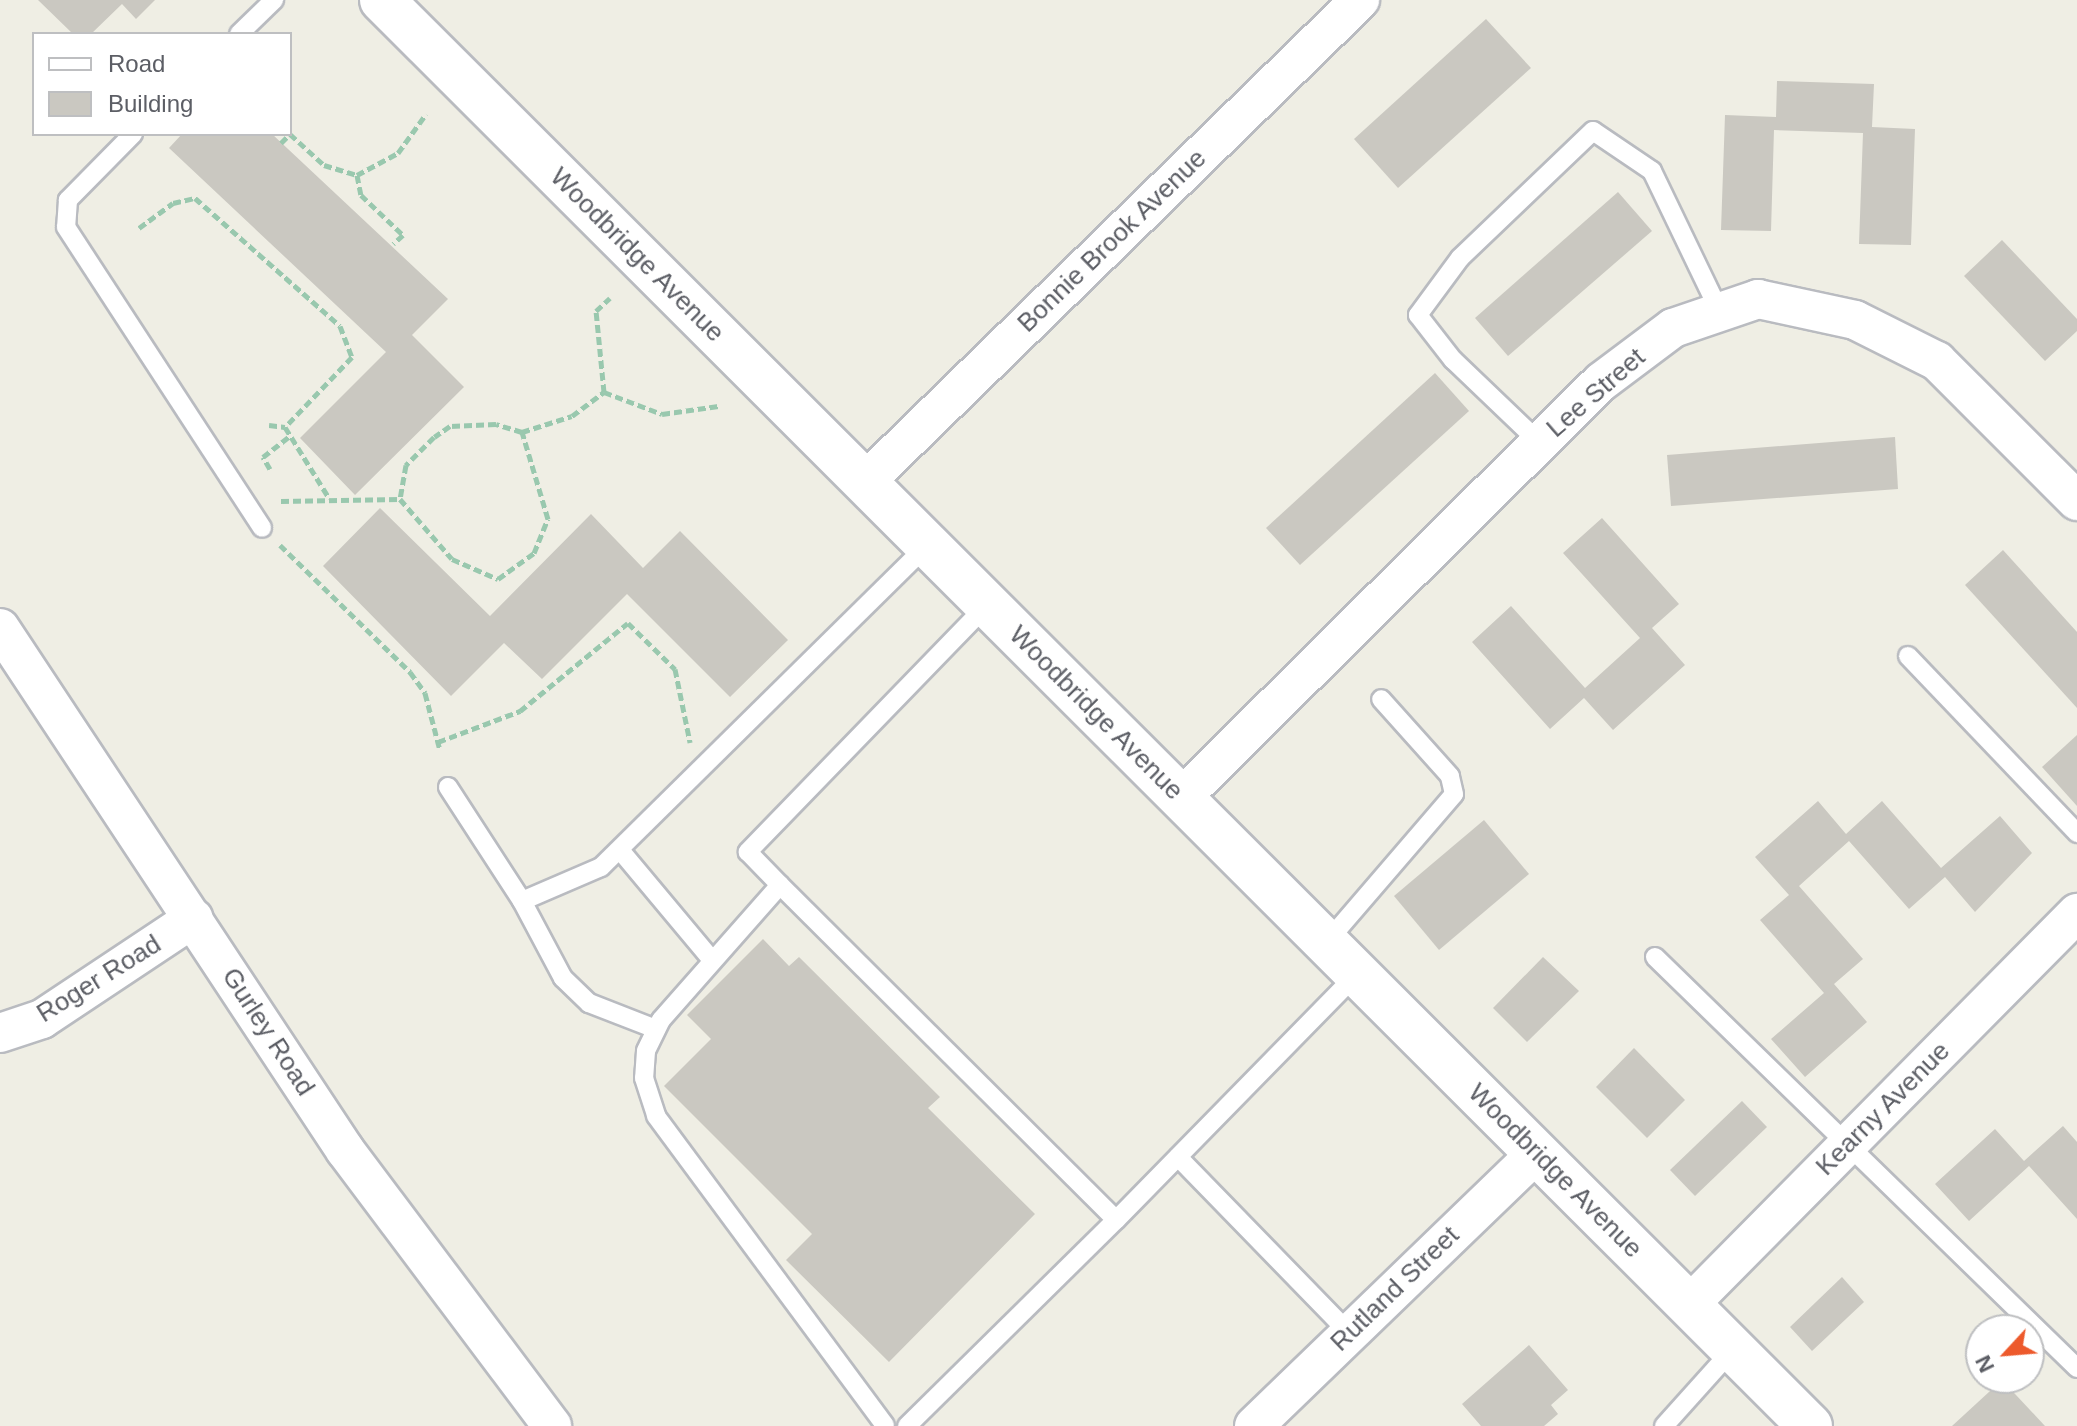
<!DOCTYPE html>
<style>
body{margin:0}
#map{position:relative;width:2077px;height:1426px;overflow:hidden;background:#efeee4;font-family:Arial,sans-serif}
div>[style]{position:absolute}
.building>*{inset:0;background:#cac8c1}
.path>*{height:5px;margin-top:-2.5px;transform-origin:0;background:repeating-linear-gradient(90deg,#99c8ae 0 8px,transparent 0 12px)}
.roads{filter:drop-shadow(2px 0 #b9bbc0) drop-shadow(-2px 0 #b9bbc0) drop-shadow(0 2px #b9bbc0) drop-shadow(0 -2px #b9bbc0)}
.service>*{height:18px;margin:-9px;padding:0 9px;transform-origin:9px;border-radius:9px;background:#fff}
.minor>*{height:38px;margin:-19px;padding:0 19px;transform-origin:19px;border-radius:19px;background:#fff}
.secondary>*{height:44px;margin:-22px;padding:0 22px;transform-origin:22px;border-radius:22px;background:#fff}
span{translate:-50% -50%;white-space:nowrap;text-align:center;line-height:1.15;-webkit-text-stroke:6px #fff;paint-order:stroke}
.street-label{font-size:26px;color:#5c5e65}
.legend{position:absolute;left:32px;top:32px;width:260px;height:104px;box-sizing:border-box;background:#fff;border:2px solid #bebfc1;margin:0;padding:10px 14px;list-style:none;font-size:24px;color:#5c5e65}
.legend li{display:flex;align-items:center;gap:16px;height:40px}
.legend b{width:40px;border:2px solid #bebfc1}
.north{position:absolute;left:1965px;top:1314px;width:80px;height:80px;box-sizing:border-box;background:#fff;border:2px solid #bebfc1;border-radius:50%;rotate:244deg;font-size:22px;font-weight:700;line-height:32px;text-align:center;color:#5c5e65}
.north::after{content:'';display:block;margin:auto;width:28px;height:36px;background:#ed5a2c;clip-path:polygon(50% 0,100% 100%,50% 72%,0 100%)}
</style>
<div id="map">
<div class="building">
<i style="clip-path:polygon(38px 0,155px 0,136px 19px,122px 4px,91px 34px,73px 34px)"></i>
<i style="clip-path:polygon(1486px 19px,1531px 68px,1398px 188px,1354px 139px)"></i>
<i style="clip-path:polygon(1777px 81px,1874px 84px,1872px 127px,1915px 129px,1911px 245px,1859px 244px,1863px 133px,1774px 130px,1771px 231px,1721px 230px,1725px 115px,1776px 117px)"></i>
<i style="clip-path:polygon(182px 134px,272px 134px,448px 299px,412px 335px,464px 387px,355px 495px,300px 438px,386px 352px,169px 148px)"></i>
<i style="clip-path:polygon(1618px 192px,1652px 231px,1508px 356px,1475px 318px)"></i>
<i style="clip-path:polygon(2002px 240px,2077px 319px,2077px 331px,2045px 361px,1964px 276px)"></i>
<i style="clip-path:polygon(1435px 373px,1469px 411px,1300px 565px,1266px 528px)"></i>
<i style="clip-path:polygon(1895px 437px,1898px 489px,1671px 506px,1667px 455px)"></i>
<i style="clip-path:polygon(380px 508px,490px 616px,591px 514px,643px 568px,680px 531px,788px 640px,730px 697px,627px 594px,542px 679px,504px 643px,451px 696px,323px 566px)"></i>
<i style="clip-path:polygon(1602px 518px,1679px 604px,1652px 628px,1685px 665px,1613px 730px,1584px 698px,1550px 729px,1472px 642px,1511px 606px,1585px 688px,1640px 638px,1563px 553px)"></i>
<i style="clip-path:polygon(2003px 550px,2077px 632px,2077px 708px,1965px 585px)"></i>
<i style="clip-path:polygon(2077px 735px,2077px 806px,2042px 767px)"></i>
<i style="clip-path:polygon(1818px 801px,1846px 834px,1882px 801px,1941px 868px,2000px 816px,2032px 853px,1975px 912px,1945px 877px,1909px 909px,1849px 841px,1799px 886px,1863px 959px,1834px 984px,1867px 1022px,1805px 1077px,1771px 1039px,1824px 993px,1760px 920px,1789px 895px,1755px 857px)"></i>
<i style="clip-path:polygon(1484px 820px,1529px 874px,1439px 950px,1394px 896px)"></i>
<i style="clip-path:polygon(763px 939px,789px 966px,799px 957px,940px 1097px,928px 1108px,1035px 1214px,889px 1362px,786px 1260px,812px 1234px,664px 1086px,711px 1039px,687px 1015px)"></i>
<i style="clip-path:polygon(1543px 957px,1579px 991px,1527px 1042px,1493px 1008px)"></i>
<i style="clip-path:polygon(1634px 1048px,1685px 1100px,1647px 1138px,1596px 1087px)"></i>
<i style="clip-path:polygon(1742px 1101px,1767px 1127px,1695px 1196px,1670px 1170px)"></i>
<i style="clip-path:polygon(2063px 1126px,2077px 1142px,2077px 1219px,2029px 1166px,1969px 1221px,1935px 1184px,1995px 1129px,2024px 1161px)"></i>
<i style="clip-path:polygon(1842px 1277px,1864px 1302px,1812px 1351px,1790px 1327px)"></i>
<i style="clip-path:polygon(1529px 1345px,1568px 1390px,1551px 1405px,1558px 1414px,1544px 1426px,1481px 1426px,1462px 1404px)"></i>
<i style="clip-path:polygon(2002px 1380px,2045px 1426px,1952px 1426px)"></i>
</div>
<div class="path">
<i style="left:290px;top:134px;width:46px;rotate:42.4deg"></i>
<i style="left:324px;top:165px;width:34px;rotate:17deg"></i>
<i style="left:357px;top:175px;width:47px;rotate:-28.2deg"></i>
<i style="left:398px;top:153px;width:48px;rotate:-54.3deg"></i>
<i style="left:281px;top:143px;width:13px;rotate:-45deg"></i>
<i style="left:357px;top:175px;width:20px;rotate:79deg"></i>
<i style="left:361px;top:195px;width:58px;rotate:43.6deg"></i>
<i style="left:403px;top:235px;width:13px;rotate:138deg"></i>
<i style="left:139px;top:228px;width:42px;rotate:-36.3deg"></i>
<i style="left:173px;top:203px;width:23px;rotate:-13deg"></i>
<i style="left:195px;top:198px;width:193px;rotate:41.4deg"></i>
<i style="left:340px;top:326px;width:33px;rotate:69deg"></i>
<i style="left:352px;top:357px;width:97px;rotate:133.7deg"></i>
<i style="left:285px;top:427px;width:84px;rotate:58.2deg"></i>
<i style="left:604px;top:392px;width:62px;rotate:20.8deg"></i>
<i style="left:662px;top:414px;width:57px;rotate:-8.1deg"></i>
<i style="left:269px;top:425px;width:16px;rotate:7deg"></i>
<i style="left:522px;top:432px;width:52px;rotate:-17.7deg"></i>
<i style="left:572px;top:416px;width:40px;rotate:-37deg"></i>
<i style="left:604px;top:392px;width:81px;rotate:-95.6deg"></i>
<i style="left:596px;top:311px;width:19px;rotate:-43deg"></i>
<i style="left:270px;top:469px;width:14px;rotate:-120deg"></i>
<i style="left:263px;top:457px;width:34px;rotate:-38deg"></i>
<i style="left:281px;top:501px;width:119px;rotate:-1deg"></i>
<i style="left:400px;top:499px;width:79px;rotate:49.1deg"></i>
<i style="left:452px;top:559px;width:50px;rotate:23.5deg"></i>
<i style="left:498px;top:579px;width:44px;rotate:-35.8deg"></i>
<i style="left:534px;top:553px;width:37px;rotate:-68deg"></i>
<i style="left:548px;top:519px;width:91px;rotate:-106.6deg"></i>
<i style="left:522px;top:432px;width:27px;rotate:-163deg"></i>
<i style="left:496px;top:424px;width:46px;rotate:177.5deg"></i>
<i style="left:450px;top:426px;width:19px;rotate:145deg"></i>
<i style="left:434px;top:437px;width:40px;rotate:135deg"></i>
<i style="left:406px;top:465px;width:35px;rotate:100deg"></i>
<i style="left:280px;top:545px;width:182px;rotate:44.3deg"></i>
<i style="left:410px;top:672px;width:26px;rotate:54deg"></i>
<i style="left:425px;top:693px;width:59px;rotate:75.3deg"></i>
<i style="left:438px;top:742px;width:88px;rotate:-20.7deg"></i>
<i style="left:520px;top:711px;width:139px;rotate:-39.2deg"></i>
<i style="left:628px;top:623px;width:66px;rotate:44.4deg"></i>
<i style="left:675px;top:669px;width:75px;rotate:78.4deg"></i>
</div>
<div class="roads">
<div class="service">
<i style="left:239px;top:34px;width:49px;rotate:-44.2deg"></i>
<i style="left:133px;top:134px;width:93px;rotate:134.6deg"></i>
<i style="left:68px;top:200px;width:27px;rotate:94deg"></i>
<i style="left:66px;top:227px;width:359px;rotate:56.9deg"></i>
<i style="left:1540px;top:443px;width:120px;rotate:-136.3deg"></i>
<i style="left:1453px;top:360px;width:57px;rotate:-127.9deg"></i>
<i style="left:1418px;top:315px;width:71px;rotate:-53.6deg"></i>
<i style="left:1460px;top:258px;width:184px;rotate:-43.7deg"></i>
<i style="left:1593px;top:131px;width:71px;rotate:34.1deg"></i>
<i style="left:1652px;top:171px;width:157px;rotate:64.3deg"></i>
<i style="left:987px;top:605px;width:344px;rotate:134.1deg"></i>
<i style="left:748px;top:852px;width:46px;rotate:45.9deg"></i>
<i style="left:780px;top:885px;width:474px;rotate:44.9deg"></i>
<i style="left:1116px;top:1220px;width:344px;rotate:-45.6deg"></i>
<i style="left:1908px;top:656px;width:245px;rotate:46.3deg"></i>
<i style="left:448px;top:787px;width:136px;rotate:57deg"></i>
<i style="left:522px;top:901px;width:86px;rotate:-23.3deg"></i>
<i style="left:601px;top:867px;width:459px;rotate:-44.6deg"></i>
<i style="left:620px;top:850px;width:143px;rotate:50.1deg"></i>
<i style="left:780px;top:885px;width:180px;rotate:131.4deg"></i>
<i style="left:661px;top:1020px;width:34px;rotate:116deg"></i>
<i style="left:646px;top:1051px;width:27px;rotate:94deg"></i>
<i style="left:644px;top:1078px;width:40px;rotate:72deg"></i>
<i style="left:656px;top:1116px;width:385px;rotate:53.5deg"></i>
<i style="left:522px;top:901px;width:87px;rotate:62deg"></i>
<i style="left:563px;top:978px;width:36px;rotate:44deg"></i>
<i style="left:589px;top:1003px;width:72px;rotate:21.2deg"></i>
<i style="left:1326px;top:943px;width:196px;rotate:-49.3deg"></i>
<i style="left:1454px;top:794px;width:18px;rotate:-103deg"></i>
<i style="left:1450px;top:776px;width:103px;rotate:-131.9deg"></i>
<i style="left:1655px;top:957px;width:589px;rotate:44.24deg"></i>
<i style="left:1178px;top:1157px;width:247px;rotate:45.8deg"></i>
<i style="left:907px;top:1426px;width:293px;rotate:-44.6deg"></i>
<i style="left:1664px;top:1426px;width:103px;rotate:-48.1deg"></i>
</div>
<div class="minor">
<i style="left:865px;top:482px;width:691px;rotate:-44.24deg"></i>
<i style="left:0;top:628px;width:626px;rotate:56.54deg"></i>
<i style="left:345px;top:1150px;width:345px;rotate:53.1deg"></i>
<i style="left:1181px;top:798px;width:591px;rotate:-44.73deg"></i>
<i style="left:1601px;top:382px;width:90px;rotate:-36.9deg"></i>
<i style="left:1673px;top:328px;width:90px;rotate:-18.8deg"></i>
<i style="left:1758px;top:299px;width:99px;rotate:12.2deg"></i>
<i style="left:1855px;top:320px;width:92px;rotate:26.6deg"></i>
<i style="left:1937px;top:361px;width:198px;rotate:45deg"></i>
<i style="left:0;top:1033px;width:44px;rotate:-18.4deg"></i>
<i style="left:42px;top:1019px;width:182px;rotate:-33.6deg"></i>
<i style="left:1689px;top:1305px;width:552px;rotate:-45.29deg"></i>
<i style="left:1254px;top:1426px;width:393px;rotate:-44deg"></i>
</div>
<div class="secondary">
<i style="left:382px;top:0;width:2018px;rotate:44.96deg"></i>
</div>
</div>
<div class="street-label">
<span style="left:1112px;top:241px;rotate:-44deg">Bonnie Brook Avenue</span>
<span style="left:637px;top:255px;rotate:45deg">Woodbridge Avenue</span>
<span style="left:1596px;top:393px;rotate:-41deg">Lee Street</span>
<span style="left:1096px;top:713px;rotate:45deg">Woodbridge Avenue</span>
<span style="left:99px;top:979px;rotate:-32deg">Roger Road</span>
<span style="left:268px;top:1032px;rotate:57deg">Gurley Road</span>
<span style="left:1883px;top:1109px;rotate:-45deg">Kearny Avenue</span>
<span style="left:1555px;top:1171px;rotate:45deg">Woodbridge Avenue</span>
<span style="left:1395px;top:1289px;rotate:-44deg">Rutland Street</span>
</div>
<ul class="legend">
<li><b style="height:10px;background:#fff"></b>Road</li>
<li><b style="height:22px;background:#cac8c1"></b>Building</li>
</ul>
<div class="north">N</div>
</div>
